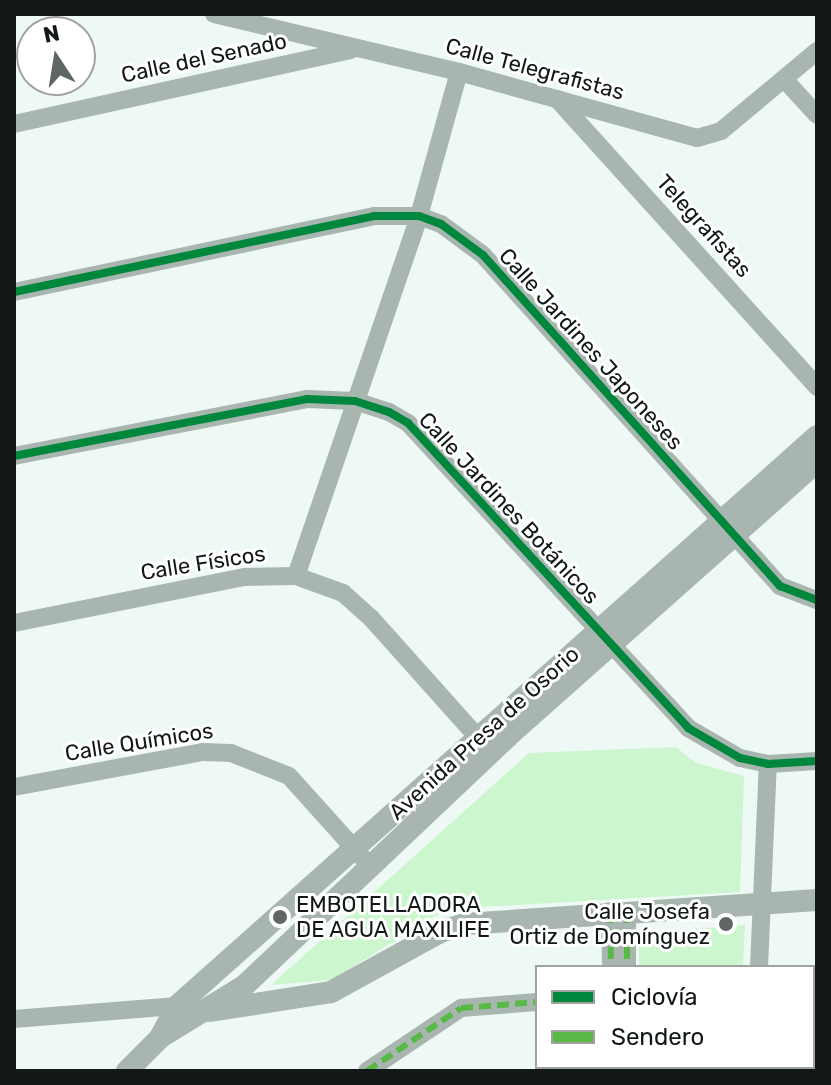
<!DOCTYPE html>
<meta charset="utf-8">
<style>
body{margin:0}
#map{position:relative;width:831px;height:1085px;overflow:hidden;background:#eef9f6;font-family:Rubik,sans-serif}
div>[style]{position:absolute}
.green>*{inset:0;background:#ccf6cd}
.minor>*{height:18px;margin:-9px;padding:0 9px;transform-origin:9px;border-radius:9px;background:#a8b6af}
.tertiary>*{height:22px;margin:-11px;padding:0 11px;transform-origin:11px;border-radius:11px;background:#a8b6af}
.quiet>*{height:6px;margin-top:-3px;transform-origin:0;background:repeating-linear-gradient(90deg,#58b947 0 12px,transparent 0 18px)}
.cycleway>*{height:8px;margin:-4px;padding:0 4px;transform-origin:4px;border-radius:4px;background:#00873e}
.dots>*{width:22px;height:22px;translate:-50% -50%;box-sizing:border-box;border:4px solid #fff;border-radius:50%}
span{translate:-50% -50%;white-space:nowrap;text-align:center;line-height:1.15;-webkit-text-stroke:6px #fff;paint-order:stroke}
.street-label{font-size:22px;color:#121817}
.poi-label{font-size:22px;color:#121817}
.left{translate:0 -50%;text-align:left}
.right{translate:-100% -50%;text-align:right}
.frame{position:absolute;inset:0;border:16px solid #121817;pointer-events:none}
.legend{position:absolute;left:535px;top:965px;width:280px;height:104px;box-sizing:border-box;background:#fff;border:2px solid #a0a3a2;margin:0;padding:10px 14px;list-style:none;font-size:24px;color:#121817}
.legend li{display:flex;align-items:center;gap:16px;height:40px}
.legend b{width:40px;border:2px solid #a0a3a2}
.north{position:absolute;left:16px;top:16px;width:80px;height:80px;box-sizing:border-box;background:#fff;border:2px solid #a0a3a2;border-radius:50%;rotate:348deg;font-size:22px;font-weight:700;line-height:32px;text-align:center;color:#121817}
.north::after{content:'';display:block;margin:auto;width:28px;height:36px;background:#5f6765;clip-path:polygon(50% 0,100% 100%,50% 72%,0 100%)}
</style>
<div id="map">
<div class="green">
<i style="clip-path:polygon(676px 747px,696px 763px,744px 776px,740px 892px,447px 909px,331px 980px,271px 985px,529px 753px)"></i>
<i style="clip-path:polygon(745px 925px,743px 967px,639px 967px,639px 934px)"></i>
<i style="clip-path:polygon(639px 1067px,738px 1067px,639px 1071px)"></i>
</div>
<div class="minor">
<i style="left:214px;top:14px;width:252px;rotate:13.3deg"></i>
<i style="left:459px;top:72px;width:247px;rotate:15.5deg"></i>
<i style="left:697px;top:138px;width:25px;rotate:-16deg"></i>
<i style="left:721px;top:131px;width:125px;rotate:-39.8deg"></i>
<i style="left:785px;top:80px;width:47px;rotate:47.6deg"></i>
<i style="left:557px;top:99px;width:388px;rotate:47.9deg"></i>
<i style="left:14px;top:124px;width:345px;rotate:-12.4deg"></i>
<i style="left:14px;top:292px;width:368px;rotate:-11.9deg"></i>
<i style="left:374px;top:216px;width:45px"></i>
<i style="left:419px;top:216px;width:23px;rotate:20deg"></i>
<i style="left:441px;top:224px;width:52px;rotate:36.4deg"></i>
<i style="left:483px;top:255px;width:445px;rotate:48.1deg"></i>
<i style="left:780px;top:586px;width:40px;rotate:21deg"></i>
<i style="left:14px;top:456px;width:298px;rotate:-11deg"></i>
<i style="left:307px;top:399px;width:48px;rotate:2.4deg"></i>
<i style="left:355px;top:401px;width:36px;rotate:18deg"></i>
<i style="left:389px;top:412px;width:22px;rotate:30deg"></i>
<i style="left:408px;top:423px;width:414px;rotate:47.4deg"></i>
<i style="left:688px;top:728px;width:60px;rotate:30deg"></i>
<i style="left:740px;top:758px;width:29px;rotate:12deg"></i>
<i style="left:768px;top:764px;width:49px;rotate:-3.5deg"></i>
<i style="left:296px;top:576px;width:380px;rotate:-71.1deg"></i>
<i style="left:419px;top:216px;width:149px;rotate:-74.5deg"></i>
<i style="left:14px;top:623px;width:236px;rotate:-11.3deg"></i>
<i style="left:245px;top:577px;width:51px;rotate:-1.1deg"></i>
<i style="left:296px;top:576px;width:50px;rotate:19.9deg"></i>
<i style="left:343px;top:593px;width:38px;rotate:42deg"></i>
<i style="left:371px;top:618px;width:162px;rotate:48.2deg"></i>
<i style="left:14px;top:787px;width:192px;rotate:-10.5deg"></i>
<i style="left:203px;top:752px;width:28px;rotate:2deg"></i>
<i style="left:231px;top:753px;width:62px;rotate:21.6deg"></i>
<i style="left:289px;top:776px;width:122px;rotate:48deg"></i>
<i style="left:610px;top:911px;width:56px;rotate:89deg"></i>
<i style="left:627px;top:911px;width:56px;rotate:90deg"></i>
<i style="left:759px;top:967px;width:203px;rotate:-87.5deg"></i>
<i style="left:14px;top:1019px;width:164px;rotate:-4.6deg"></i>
<i style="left:813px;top:1059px;width:4px"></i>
<i style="left:367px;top:1071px;width:113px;rotate:-33.8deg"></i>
<i style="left:461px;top:1008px;width:76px;rotate:-4.5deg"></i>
<i style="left:624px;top:1071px;width:4px;rotate:-76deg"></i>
<i style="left:754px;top:1071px;width:4px;rotate:-76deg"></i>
</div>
<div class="tertiary">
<i style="left:210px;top:1011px;width:122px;rotate:-8.9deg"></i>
<i style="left:331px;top:992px;width:124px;rotate:-28.8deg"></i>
<i style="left:440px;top:932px;width:26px;rotate:-18deg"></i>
<i style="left:465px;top:924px;width:353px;rotate:-3.9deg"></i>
<i style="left:161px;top:1036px;width:34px;rotate:-62deg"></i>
<i style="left:177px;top:1006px;width:857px;rotate:-41.69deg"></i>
<i style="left:127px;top:1071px;width:48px;rotate:-45deg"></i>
<i style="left:161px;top:1037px;width:97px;rotate:-31.6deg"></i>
<i style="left:244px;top:986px;width:362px;rotate:-43.4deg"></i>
<i style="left:507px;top:737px;width:414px;rotate:-41.6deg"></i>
</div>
<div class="quiet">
<i style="left:610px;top:911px;width:56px;rotate:89deg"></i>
<i style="left:627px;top:911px;width:56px;rotate:90deg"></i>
<i style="left:367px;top:1071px;width:113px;rotate:-33.8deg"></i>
<i style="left:461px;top:1008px;width:76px;rotate:-4.5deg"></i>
<i style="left:624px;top:1071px;width:4px;rotate:-76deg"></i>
</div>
<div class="cycleway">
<i style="left:14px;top:292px;width:368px;rotate:-11.9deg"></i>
<i style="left:374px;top:216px;width:45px"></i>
<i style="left:419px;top:216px;width:23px;rotate:20deg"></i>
<i style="left:441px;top:224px;width:52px;rotate:36.4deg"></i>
<i style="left:483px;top:255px;width:445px;rotate:48.1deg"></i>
<i style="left:780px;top:586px;width:40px;rotate:21deg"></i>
<i style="left:14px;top:456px;width:298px;rotate:-11deg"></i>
<i style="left:307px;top:399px;width:48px;rotate:2.4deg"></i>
<i style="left:355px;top:401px;width:36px;rotate:18deg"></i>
<i style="left:389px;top:412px;width:22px;rotate:30deg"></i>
<i style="left:408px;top:423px;width:414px;rotate:47.4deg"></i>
<i style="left:688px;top:728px;width:60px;rotate:30deg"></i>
<i style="left:740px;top:758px;width:29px;rotate:12deg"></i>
<i style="left:768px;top:764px;width:49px;rotate:-3.5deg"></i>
</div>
<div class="dots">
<i style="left:280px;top:917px;background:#5f6765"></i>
<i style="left:726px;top:924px;background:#5f6765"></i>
</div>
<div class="street-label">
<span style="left:204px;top:58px;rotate:-12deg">Calle del Senado</span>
<span style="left:535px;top:69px;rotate:15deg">Calle Telegrafistas</span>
<span style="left:704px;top:226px;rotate:48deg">Telegrafistas</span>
<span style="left:591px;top:349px;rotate:48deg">Calle Jardines Japoneses</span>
<span style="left:509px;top:508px;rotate:47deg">Calle Jardines Botánicos</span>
<span style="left:203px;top:563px;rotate:-9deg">Calle Físicos</span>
<span style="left:484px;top:733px;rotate:-42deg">Avenida Presa de Osorio</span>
<span style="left:139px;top:742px;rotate:-9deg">Calle Químicos</span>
</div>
<div class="poi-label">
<span class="left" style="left:296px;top:917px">EMBOTELLADORA<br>DE AGUA MAXILIFE</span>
<span class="right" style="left:710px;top:924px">Calle Josefa<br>Ortiz de Domínguez</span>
</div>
<div class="frame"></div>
<ul class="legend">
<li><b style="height:10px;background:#00873e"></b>Ciclovía</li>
<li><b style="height:10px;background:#58b947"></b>Sendero</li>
</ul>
<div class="north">N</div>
</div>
